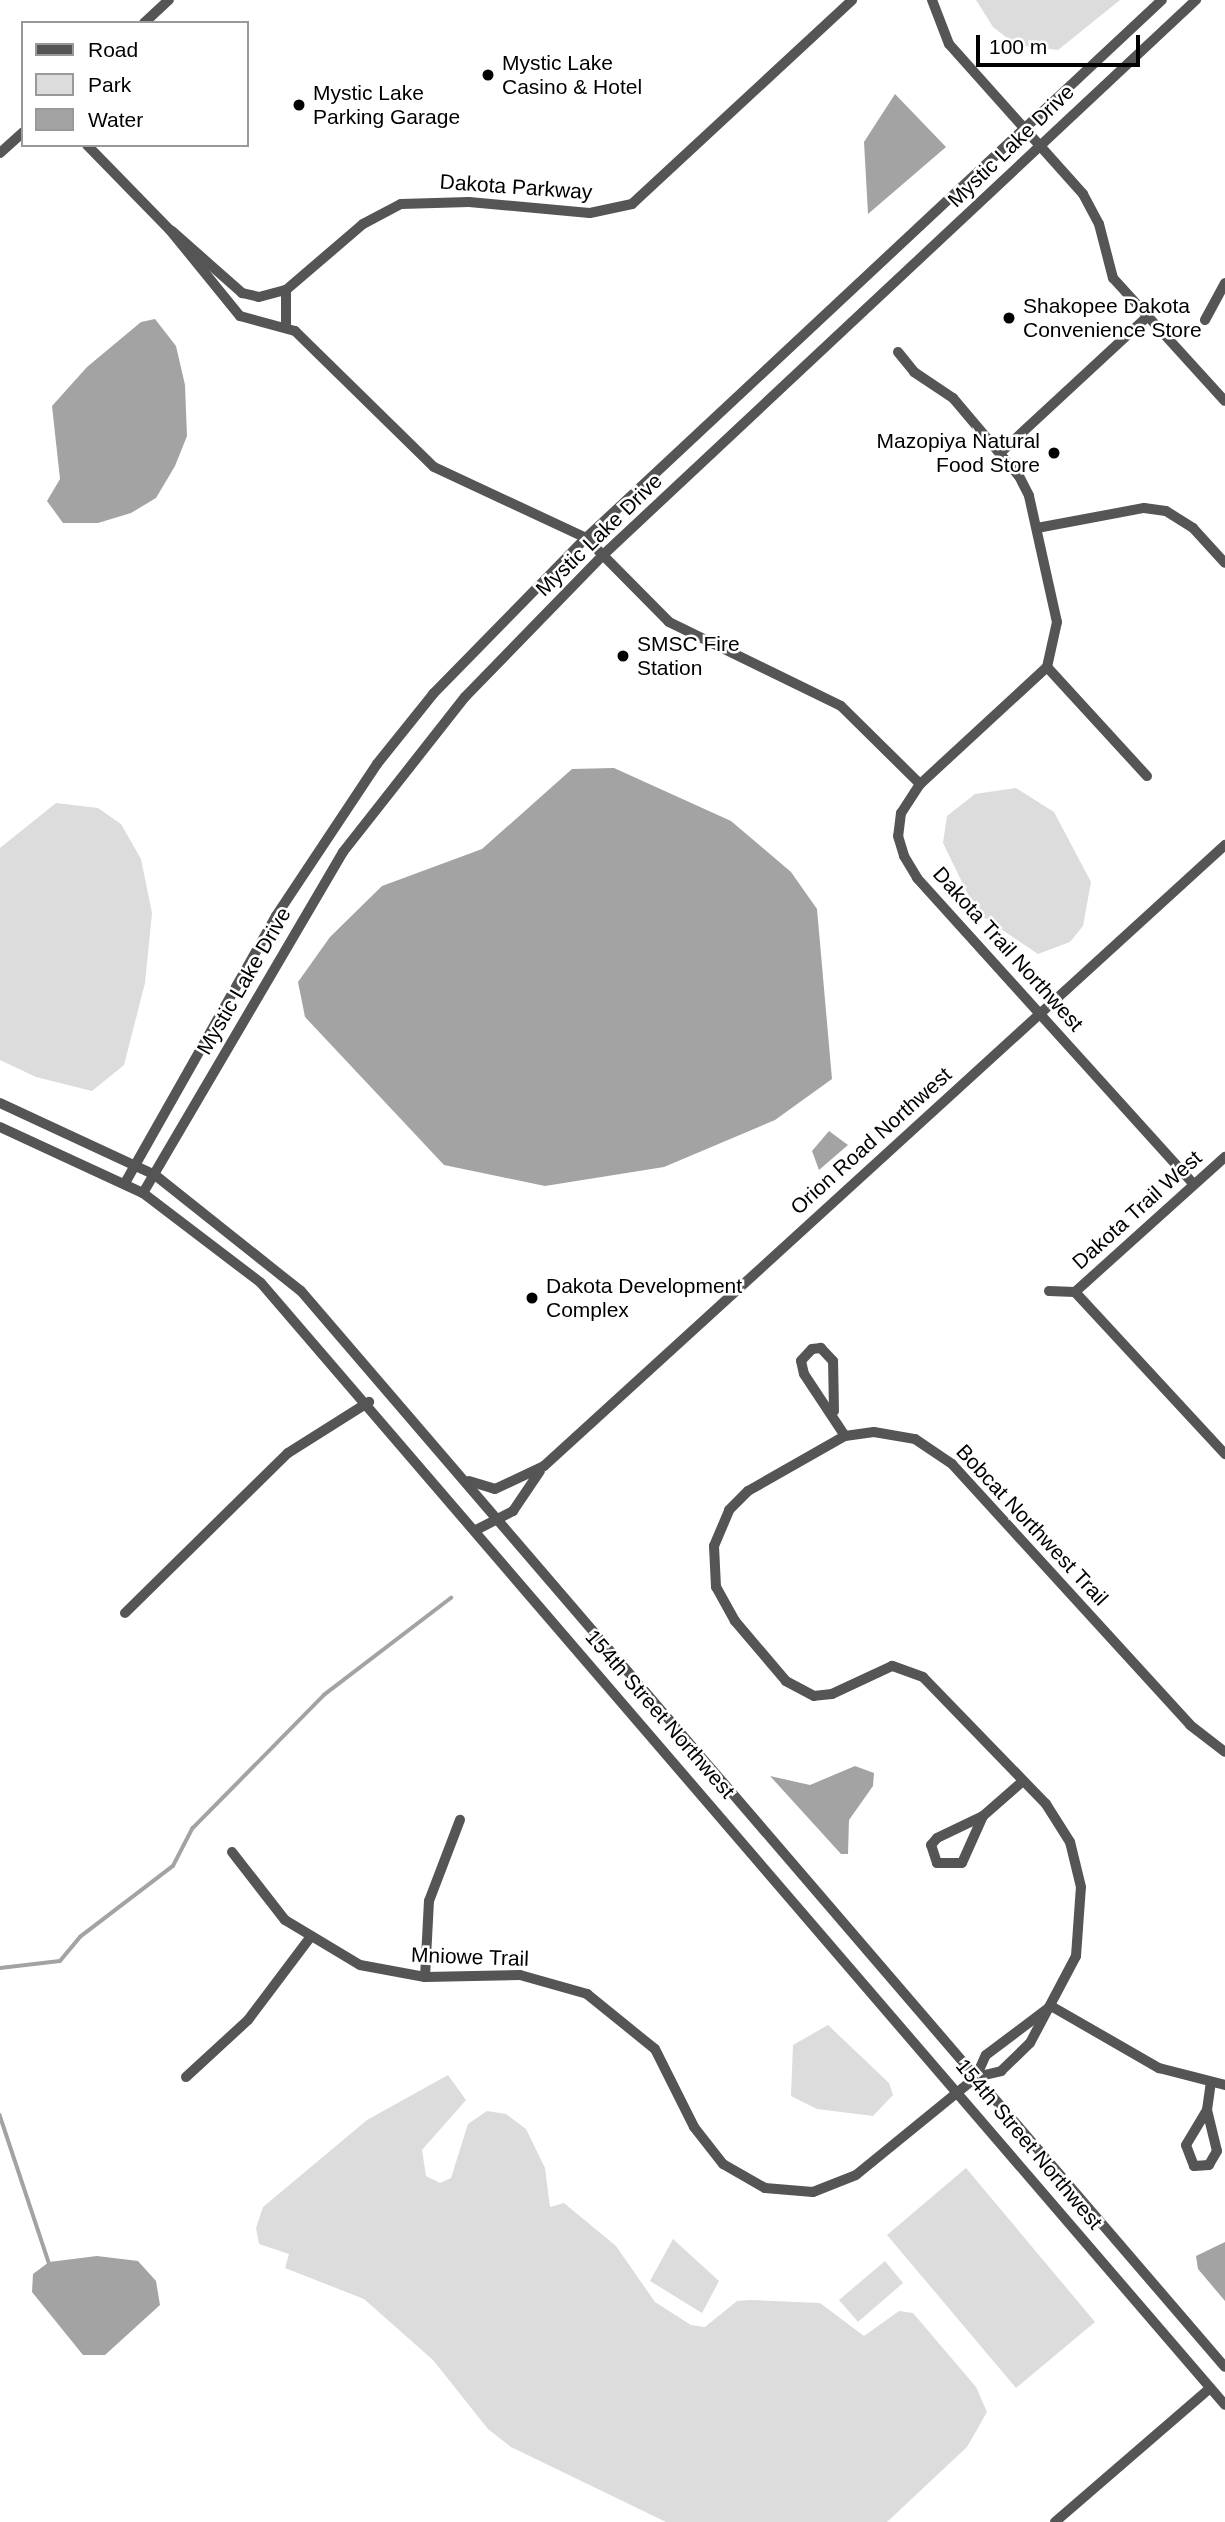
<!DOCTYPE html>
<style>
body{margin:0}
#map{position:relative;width:1225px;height:2522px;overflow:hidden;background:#fff;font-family:Arial,sans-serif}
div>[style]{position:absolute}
.green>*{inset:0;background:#dcdcdc}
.water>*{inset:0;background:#a3a3a3}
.stream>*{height:3.5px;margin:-1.75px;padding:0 1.75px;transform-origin:1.75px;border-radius:1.75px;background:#a3a3a3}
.minor>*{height:10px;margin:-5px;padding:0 5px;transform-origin:5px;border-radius:5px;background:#555}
.dots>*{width:19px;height:19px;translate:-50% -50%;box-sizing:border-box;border:4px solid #fff;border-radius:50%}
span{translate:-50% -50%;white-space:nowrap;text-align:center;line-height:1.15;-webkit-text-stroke:5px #fff;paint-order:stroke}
.poi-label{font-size:21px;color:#000}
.left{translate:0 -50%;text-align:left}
.right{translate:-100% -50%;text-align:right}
.street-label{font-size:21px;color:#000}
.legend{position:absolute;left:21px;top:21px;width:228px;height:126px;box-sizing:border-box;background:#fff;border:2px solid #999;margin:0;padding:9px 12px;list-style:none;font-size:21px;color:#000}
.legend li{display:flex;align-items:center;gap:14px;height:35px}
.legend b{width:35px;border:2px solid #999}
.scale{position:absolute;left:976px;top:35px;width:164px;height:32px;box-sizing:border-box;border:4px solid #000;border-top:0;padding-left:9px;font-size:21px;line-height:24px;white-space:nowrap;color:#000;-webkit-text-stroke:5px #fff;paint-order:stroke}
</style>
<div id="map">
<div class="green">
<i style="clip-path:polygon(976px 0,1120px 0,1058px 50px,1016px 45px,993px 27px)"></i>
<i style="clip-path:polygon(1016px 788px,1054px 812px,1091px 882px,1083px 926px,1070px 942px,1038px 954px,977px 913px,943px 843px,947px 816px,975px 794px)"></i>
<i style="clip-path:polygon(56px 803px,98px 808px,121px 824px,141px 859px,152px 913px,145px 983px,124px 1065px,92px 1091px,36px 1077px,0 1060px,0 848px)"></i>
<i style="clip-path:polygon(828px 2025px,889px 2083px,893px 2095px,873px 2116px,817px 2109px,791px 2096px,793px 2045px)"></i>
<i style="clip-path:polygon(448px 2075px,466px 2100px,422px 2150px,426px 2176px,440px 2183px,451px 2178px,468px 2124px,487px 2111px,506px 2114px,526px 2129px,545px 2168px,550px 2207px,564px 2203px,616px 2246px,655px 2302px,691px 2325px,705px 2327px,737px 2301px,750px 2300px,820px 2303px,864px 2336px,899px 2311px,913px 2313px,976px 2387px,987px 2412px,967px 2447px,887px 2522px,666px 2522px,511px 2447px,488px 2429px,433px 2360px,364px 2299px,285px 2268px,289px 2254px,259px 2244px,256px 2228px,263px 2207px,367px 2120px)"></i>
<i style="clip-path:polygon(966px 2168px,1095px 2322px,1016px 2388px,887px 2235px)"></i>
<i style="clip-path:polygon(673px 2239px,719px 2281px,702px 2313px,650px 2281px)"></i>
<i style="clip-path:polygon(885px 2261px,903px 2283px,858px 2322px,839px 2300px)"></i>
</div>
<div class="water">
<i style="clip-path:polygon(895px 94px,946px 147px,868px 214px,864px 142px)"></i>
<i style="clip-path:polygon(155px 319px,176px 346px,185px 385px,187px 436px,175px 466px,156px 498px,131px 513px,98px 523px,63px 523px,47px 501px,60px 479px,52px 406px,87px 367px,141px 322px)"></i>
<i style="clip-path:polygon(614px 768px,731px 821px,791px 872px,817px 909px,832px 1079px,775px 1120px,664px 1167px,545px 1186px,444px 1165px,305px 1017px,298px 982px,330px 937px,382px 886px,482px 849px,572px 769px)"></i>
<i style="clip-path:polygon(829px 1131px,848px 1145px,819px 1170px,812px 1151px)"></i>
<i style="clip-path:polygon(855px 1766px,874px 1773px,873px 1786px,849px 1820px,848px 1854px,841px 1854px,770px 1776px,810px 1785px)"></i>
<i style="clip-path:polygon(1225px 2242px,1225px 2301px,1198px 2269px,1196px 2256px)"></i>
<i style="clip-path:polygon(97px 2256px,138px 2261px,156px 2281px,160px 2305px,105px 2355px,83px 2355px,32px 2292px,33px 2274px,49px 2262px)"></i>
</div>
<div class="stream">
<i style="left:0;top:1968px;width:60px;rotate:-6.7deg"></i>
<i style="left:60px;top:1961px;width:31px;rotate:-50deg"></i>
<i style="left:80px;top:1937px;width:117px;rotate:-37.4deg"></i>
<i style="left:173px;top:1866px;width:42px;rotate:-62.8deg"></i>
<i style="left:192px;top:1829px;width:188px;rotate:-45.4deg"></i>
<i style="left:324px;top:1695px;width:160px;rotate:-37.4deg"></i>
<i style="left:0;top:2115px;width:155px;rotate:71.6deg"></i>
</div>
<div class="minor">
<i style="left:932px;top:0;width:47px;rotate:68.9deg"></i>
<i style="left:949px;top:44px;width:201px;rotate:48.2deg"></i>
<i style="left:1083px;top:194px;width:34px;rotate:62deg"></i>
<i style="left:1099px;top:224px;width:56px;rotate:75.5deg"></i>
<i style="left:1113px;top:278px;width:166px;rotate:47.7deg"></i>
<i style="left:144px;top:23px;width:34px;rotate:-43deg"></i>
<i style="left:87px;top:145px;width:119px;rotate:45.7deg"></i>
<i style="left:170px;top:230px;width:111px;rotate:50.9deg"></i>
<i style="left:240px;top:316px;width:57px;rotate:15.3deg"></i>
<i style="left:295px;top:331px;width:194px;rotate:44.4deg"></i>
<i style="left:434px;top:467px;width:168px;rotate:25deg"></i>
<i style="left:586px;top:538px;width:118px;rotate:45.3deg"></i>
<i style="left:669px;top:622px;width:191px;rotate:26deg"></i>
<i style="left:841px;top:706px;width:111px;rotate:44.6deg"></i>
<i style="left:0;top:153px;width:31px;rotate:-42deg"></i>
<i style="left:172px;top:231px;width:94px;rotate:41.5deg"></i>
<i style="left:242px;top:293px;width:17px;rotate:13deg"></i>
<i style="left:259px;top:297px;width:28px;rotate:-15deg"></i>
<i style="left:1205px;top:320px;width:42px;rotate:-61.6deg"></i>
<i style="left:286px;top:324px;width:34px;rotate:-90deg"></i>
<i style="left:286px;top:290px;width:101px;rotate:-40.6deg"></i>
<i style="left:363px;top:224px;width:43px;rotate:-27.8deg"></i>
<i style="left:401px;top:204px;width:68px;rotate:-1.7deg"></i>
<i style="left:469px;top:202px;width:121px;rotate:5.2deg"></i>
<i style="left:590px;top:213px;width:43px;rotate:-12.1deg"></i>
<i style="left:632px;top:204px;width:300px;rotate:-42.8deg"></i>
<i style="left:898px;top:352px;width:26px;rotate:51deg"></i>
<i style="left:914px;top:372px;width:47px;rotate:33.7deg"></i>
<i style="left:953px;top:398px;width:102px;rotate:49.8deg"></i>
<i style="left:1019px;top:476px;width:22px;rotate:63deg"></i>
<i style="left:1029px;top:496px;width:129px;rotate:77.5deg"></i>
<i style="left:1057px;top:622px;width:46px;rotate:102.5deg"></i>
<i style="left:1047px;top:667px;width:173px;rotate:137.3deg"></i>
<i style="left:920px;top:784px;width:35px;rotate:123deg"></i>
<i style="left:901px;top:813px;width:23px;rotate:97deg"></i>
<i style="left:898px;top:836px;width:21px;rotate:73deg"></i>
<i style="left:904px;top:856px;width:26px;rotate:59deg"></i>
<i style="left:917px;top:878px;width:413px;rotate:47.9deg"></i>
<i style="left:1000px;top:453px;width:200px;rotate:-42.8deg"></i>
<i style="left:1037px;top:528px;width:109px;rotate:-10.6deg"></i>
<i style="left:1144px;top:508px;width:22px;rotate:8deg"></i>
<i style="left:1166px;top:511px;width:32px;rotate:32deg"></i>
<i style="left:1193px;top:528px;width:47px;rotate:47.6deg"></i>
<i style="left:1047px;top:667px;width:148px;rotate:47.5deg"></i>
<i style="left:0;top:1103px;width:171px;rotate:24.9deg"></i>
<i style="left:155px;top:1175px;width:186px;rotate:38.5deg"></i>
<i style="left:301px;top:1291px;width:1418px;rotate:49.35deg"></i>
<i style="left:0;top:1127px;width:157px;rotate:24.8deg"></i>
<i style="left:143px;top:1193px;width:148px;rotate:37.3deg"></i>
<i style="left:261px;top:1283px;width:1479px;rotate:49.33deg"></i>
<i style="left:125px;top:1183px;width:307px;rotate:-60.5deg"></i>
<i style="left:276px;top:916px;width:182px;rotate:-56.4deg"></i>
<i style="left:377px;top:764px;width:90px;rotate:-51.3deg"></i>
<i style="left:433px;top:694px;width:219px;rotate:-45.6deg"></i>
<i style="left:586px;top:538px;width:788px;rotate:-43.05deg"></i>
<i style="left:143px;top:1193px;width:395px;rotate:-59.6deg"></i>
<i style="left:343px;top:852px;width:197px;rotate:-51.8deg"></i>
<i style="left:465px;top:697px;width:197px;rotate:-45.8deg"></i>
<i style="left:602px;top:556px;width:814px;rotate:-43.11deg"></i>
<i style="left:1049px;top:1291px;width:26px;rotate:2deg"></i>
<i style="left:1075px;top:1292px;width:221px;rotate:47.2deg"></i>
<i style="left:1075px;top:1292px;width:202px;rotate:-42deg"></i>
<i style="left:834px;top:1411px;width:50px;rotate:-91.1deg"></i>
<i style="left:833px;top:1361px;width:18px;rotate:-133deg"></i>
<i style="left:821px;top:1348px;width:9px;rotate:174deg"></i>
<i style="left:812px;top:1349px;width:16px;rotate:133deg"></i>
<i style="left:801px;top:1361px;width:13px;rotate:77deg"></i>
<i style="left:804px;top:1374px;width:74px;rotate:56.5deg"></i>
<i style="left:469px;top:1481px;width:27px;rotate:17deg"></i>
<i style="left:495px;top:1489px;width:54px;rotate:-25.1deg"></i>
<i style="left:544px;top:1466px;width:922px;rotate:-42.36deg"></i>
<i style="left:476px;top:1530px;width:42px;rotate:-27.2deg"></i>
<i style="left:513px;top:1511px;width:48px;rotate:-56deg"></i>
<i style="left:125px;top:1613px;width:228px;rotate:-44.5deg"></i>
<i style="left:288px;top:1453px;width:96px;rotate:-32.2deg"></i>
<i style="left:983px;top:1816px;width:51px;rotate:114.1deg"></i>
<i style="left:962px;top:1863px;width:25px;rotate:180deg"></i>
<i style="left:937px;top:1863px;width:19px;rotate:-108deg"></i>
<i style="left:931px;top:1845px;width:9px;rotate:-49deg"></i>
<i style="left:937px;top:1838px;width:51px;rotate:-25.6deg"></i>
<i style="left:983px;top:1816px;width:53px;rotate:-41.2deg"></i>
<i style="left:232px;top:1852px;width:86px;rotate:52.1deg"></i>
<i style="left:285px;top:1920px;width:87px;rotate:31deg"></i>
<i style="left:360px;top:1965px;width:66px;rotate:10.5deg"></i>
<i style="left:425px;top:1977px;width:95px;rotate:-1.2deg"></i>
<i style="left:520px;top:1975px;width:70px;rotate:15.8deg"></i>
<i style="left:587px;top:1994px;width:87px;rotate:39deg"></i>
<i style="left:655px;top:2049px;width:87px;rotate:63.4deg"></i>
<i style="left:694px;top:2127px;width:47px;rotate:51.9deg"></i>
<i style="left:723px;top:2164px;width:48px;rotate:29.7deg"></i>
<i style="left:765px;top:2188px;width:48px;rotate:4.8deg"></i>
<i style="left:813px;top:2192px;width:46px;rotate:-21.6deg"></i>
<i style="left:856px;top:2175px;width:155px;rotate:-39.2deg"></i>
<i style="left:976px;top:2077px;width:26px;rotate:-13deg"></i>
<i style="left:1001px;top:2071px;width:40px;rotate:-44deg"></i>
<i style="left:1030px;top:2043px;width:98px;rotate:-62.1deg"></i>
<i style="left:1076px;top:1956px;width:69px;rotate:-85.9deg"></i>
<i style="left:1081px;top:1887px;width:46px;rotate:-103.7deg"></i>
<i style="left:1070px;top:1842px;width:45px;rotate:-122.3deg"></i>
<i style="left:1046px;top:1804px;width:177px;rotate:-134.1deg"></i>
<i style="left:923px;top:1677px;width:33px;rotate:-160deg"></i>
<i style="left:892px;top:1666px;width:66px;rotate:155deg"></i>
<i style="left:832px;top:1694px;width:18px;rotate:174deg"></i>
<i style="left:814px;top:1696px;width:32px;rotate:-152deg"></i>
<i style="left:786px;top:1681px;width:79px;rotate:-130.4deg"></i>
<i style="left:735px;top:1621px;width:39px;rotate:-119deg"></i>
<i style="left:716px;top:1587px;width:41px;rotate:-92.8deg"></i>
<i style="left:714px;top:1546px;width:39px;rotate:-67deg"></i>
<i style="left:729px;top:1510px;width:27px;rotate:-45deg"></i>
<i style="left:748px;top:1491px;width:112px;rotate:-29.6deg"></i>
<i style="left:845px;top:1436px;width:29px;rotate:-8deg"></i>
<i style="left:874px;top:1432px;width:42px;rotate:9.7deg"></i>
<i style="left:915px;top:1439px;width:45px;rotate:34deg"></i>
<i style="left:952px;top:1464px;width:353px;rotate:47.6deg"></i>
<i style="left:1190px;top:1725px;width:44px;rotate:37.6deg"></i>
<i style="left:425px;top:1977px;width:76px;rotate:-87deg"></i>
<i style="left:429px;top:1901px;width:87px;rotate:-69.1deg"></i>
<i style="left:1051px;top:2006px;width:125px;rotate:29.9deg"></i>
<i style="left:1159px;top:2068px;width:68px;rotate:14.4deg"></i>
<i style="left:186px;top:2077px;width:84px;rotate:-42.6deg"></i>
<i style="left:248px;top:2020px;width:101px;rotate:-53deg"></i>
<i style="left:976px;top:2077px;width:24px;rotate:-66deg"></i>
<i style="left:986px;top:2055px;width:81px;rotate:-37deg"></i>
<i style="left:1207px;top:2110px;width:42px;rotate:76.3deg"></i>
<i style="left:1217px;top:2151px;width:16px;rotate:120deg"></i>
<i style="left:1209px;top:2165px;width:15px;rotate:176deg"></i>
<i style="left:1194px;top:2166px;width:22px;rotate:-111deg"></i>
<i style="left:1186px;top:2145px;width:41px;rotate:-59deg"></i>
<i style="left:1207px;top:2110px;width:27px;rotate:-82deg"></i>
<i style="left:1055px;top:2522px;width:205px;rotate:-40.8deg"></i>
</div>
<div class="dots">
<i style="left:488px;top:75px;background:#000"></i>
<i style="left:299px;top:105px;background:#000"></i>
<i style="left:1009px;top:318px;background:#000"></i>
<i style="left:1054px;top:453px;background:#000"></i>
<i style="left:623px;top:656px;background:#000"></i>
<i style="left:532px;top:1298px;background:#000"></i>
</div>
<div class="poi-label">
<span class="left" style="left:502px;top:75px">Mystic Lake<br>Casino &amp; Hotel</span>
<span class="left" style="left:313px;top:105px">Mystic Lake<br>Parking Garage</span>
<span class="left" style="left:1023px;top:318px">Shakopee Dakota<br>Convenience Store</span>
<span class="right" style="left:1040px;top:453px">Mazopiya Natural<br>Food Store</span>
<span class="left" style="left:637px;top:656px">SMSC Fire<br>Station</span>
<span class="left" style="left:546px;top:1298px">Dakota Development<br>Complex</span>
</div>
<div class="street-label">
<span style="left:1011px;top:146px;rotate:-44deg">Mystic Lake Drive</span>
<span style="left:516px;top:187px;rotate:4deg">Dakota Parkway</span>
<span style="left:599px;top:535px;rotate:-44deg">Mystic Lake Drive</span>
<span style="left:1008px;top:949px;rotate:48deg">Dakota Trail Northwest</span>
<span style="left:244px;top:981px;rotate:-60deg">Mystic Lake Drive</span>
<span style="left:871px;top:1141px;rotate:-42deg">Orion Road Northwest</span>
<span style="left:1137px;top:1210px;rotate:-42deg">Dakota Trail West</span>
<span style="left:1032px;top:1525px;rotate:47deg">Bobcat Northwest Trail</span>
<span style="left:660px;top:1714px;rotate:49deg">154th Street Northwest</span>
<span style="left:470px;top:1957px;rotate:2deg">Mniowe Trail</span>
<span style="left:1029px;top:2144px;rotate:50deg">154th Street Northwest</span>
</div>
<ul class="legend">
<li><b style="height:9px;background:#555"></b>Road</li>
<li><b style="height:19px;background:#dcdcdc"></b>Park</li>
<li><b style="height:19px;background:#a3a3a3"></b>Water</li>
</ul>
<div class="scale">100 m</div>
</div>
